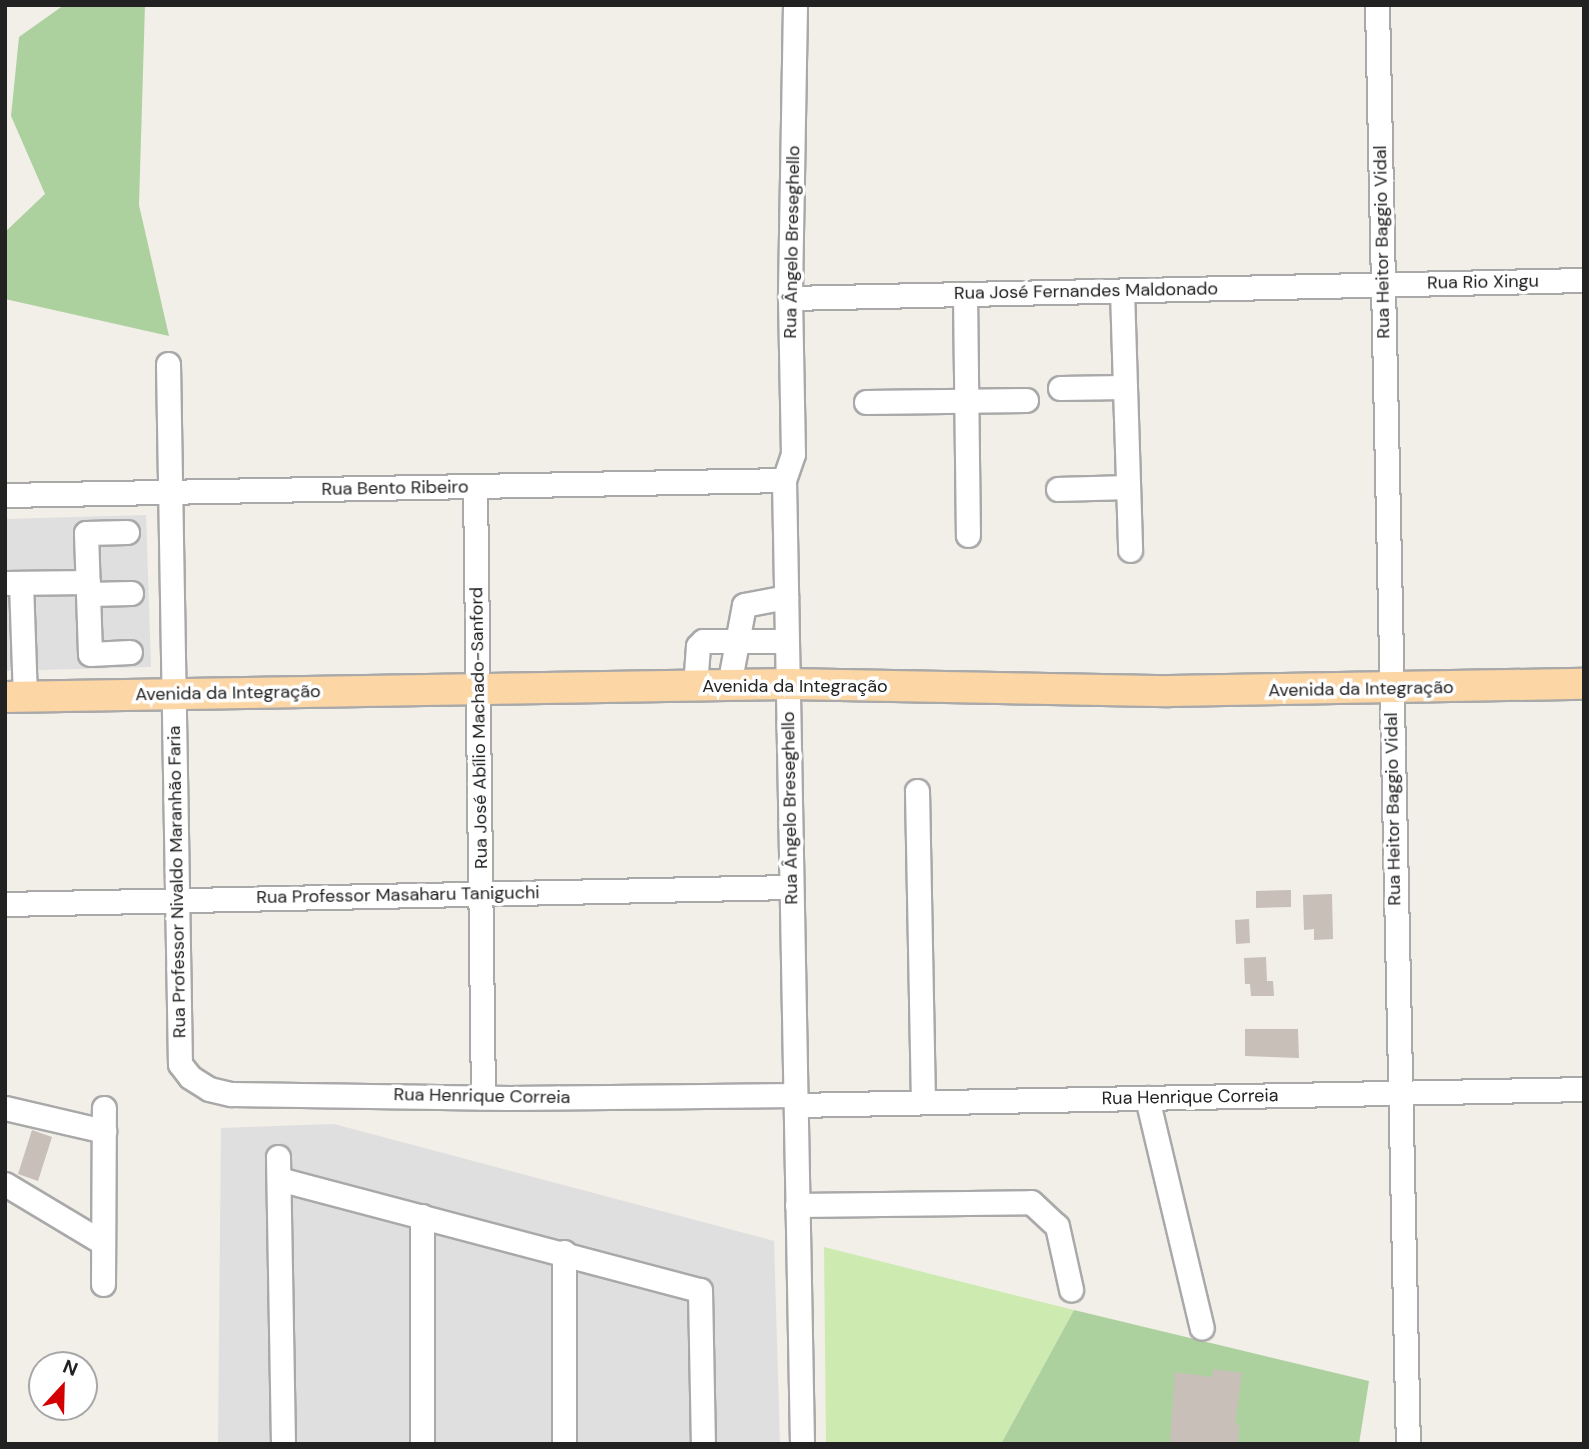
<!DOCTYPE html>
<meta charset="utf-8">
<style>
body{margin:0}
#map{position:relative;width:1589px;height:1449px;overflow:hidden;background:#f2efe9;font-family:"DM Sans",sans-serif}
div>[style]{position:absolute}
.residential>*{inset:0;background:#e0dfdf}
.grass>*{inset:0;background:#cdebb0}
.forest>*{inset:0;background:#add19e}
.building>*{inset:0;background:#c7bfb8}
.roads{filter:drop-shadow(2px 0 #a9a9a9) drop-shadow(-2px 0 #a9a9a9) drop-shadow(0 2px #a9a9a9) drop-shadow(0 -2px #a9a9a9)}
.minor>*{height:23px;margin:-11.5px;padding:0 11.5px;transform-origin:11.5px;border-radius:11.5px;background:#fff}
.major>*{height:30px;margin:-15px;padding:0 15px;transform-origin:15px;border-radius:15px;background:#fcd6a4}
span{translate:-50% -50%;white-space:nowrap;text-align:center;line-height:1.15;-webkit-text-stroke:7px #fff;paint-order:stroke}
.street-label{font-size:18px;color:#222}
.frame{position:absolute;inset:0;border:7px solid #222;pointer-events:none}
.north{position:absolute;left:28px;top:1351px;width:70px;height:70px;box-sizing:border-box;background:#fff;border:2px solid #a7a7a7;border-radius:50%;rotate:22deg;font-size:19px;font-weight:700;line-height:28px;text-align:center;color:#222}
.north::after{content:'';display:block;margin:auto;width:24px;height:32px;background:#d40000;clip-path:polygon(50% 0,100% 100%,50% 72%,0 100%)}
</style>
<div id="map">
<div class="residential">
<i style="clip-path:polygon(146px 515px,151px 667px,5px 671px,5px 519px)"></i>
<i style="clip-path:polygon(334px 1124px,774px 1241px,780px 1444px,218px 1444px,221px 1128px)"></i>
</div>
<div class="grass">
<i style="clip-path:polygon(824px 1247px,1074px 1310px,1001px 1444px,826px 1444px)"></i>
</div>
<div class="forest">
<i style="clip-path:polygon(64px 5px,145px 5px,139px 205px,169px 336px,5px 299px,5px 232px,45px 194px,11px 116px,19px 37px)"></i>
<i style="clip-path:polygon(1074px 1310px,1369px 1381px,1359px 1444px,1001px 1444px)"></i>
</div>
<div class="building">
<i style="clip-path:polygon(1291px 890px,1291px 907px,1256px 908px,1256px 891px)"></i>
<i style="clip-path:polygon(1332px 894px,1333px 939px,1314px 940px,1314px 929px,1304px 930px,1303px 895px)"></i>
<i style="clip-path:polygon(1249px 919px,1250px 943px,1236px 944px,1235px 920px)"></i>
<i style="clip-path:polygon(1266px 957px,1267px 981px,1273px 981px,1274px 996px,1251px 996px,1250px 984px,1245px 984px,1244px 958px)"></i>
<i style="clip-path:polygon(1245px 1029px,1298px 1029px,1299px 1058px,1245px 1056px)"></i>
<i style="clip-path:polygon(32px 1130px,52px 1137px,38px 1181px,18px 1174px)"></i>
<i style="clip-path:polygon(1213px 1369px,1242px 1373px,1235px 1423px,1239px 1424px,1238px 1444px,1170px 1443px,1175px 1372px,1212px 1377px)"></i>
</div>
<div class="roads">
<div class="minor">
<i style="left:795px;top:5px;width:293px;rotate:91deg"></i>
<i style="left:790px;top:298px;width:156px;rotate:88.9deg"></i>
<i style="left:793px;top:454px;width:28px;rotate:109deg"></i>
<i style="left:784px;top:480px;width:964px;rotate:88.93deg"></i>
<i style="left:1377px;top:5px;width:1439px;rotate:88.77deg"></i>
<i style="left:1122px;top:291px;width:259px;rotate:88.2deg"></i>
<i style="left:965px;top:294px;width:241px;rotate:89.3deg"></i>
<i style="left:790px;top:298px;width:794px;rotate:-1.3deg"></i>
<i style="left:168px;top:364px;width:700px;rotate:89.02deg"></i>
<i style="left:180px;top:1064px;width:16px;rotate:52deg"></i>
<i style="left:190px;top:1077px;width:22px;rotate:32deg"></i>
<i style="left:209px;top:1089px;width:23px;rotate:13deg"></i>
<i style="left:231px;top:1094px;width:278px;rotate:0.8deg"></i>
<i style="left:509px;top:1098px;width:286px;rotate:-0.6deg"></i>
<i style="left:1060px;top:388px;width:65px;rotate:-0.9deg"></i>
<i style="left:866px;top:402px;width:160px;rotate:-0.7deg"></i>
<i style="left:475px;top:486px;width:609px;rotate:89.25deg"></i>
<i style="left:1058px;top:489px;width:70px;rotate:-1.6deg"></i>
<i style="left:5px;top:495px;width:779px;rotate:-1.1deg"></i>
<i style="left:127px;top:532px;width:41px;rotate:178.6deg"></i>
<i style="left:86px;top:533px;width:121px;rotate:88.1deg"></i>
<i style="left:90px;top:654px;width:40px;rotate:-2.9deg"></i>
<i style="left:5px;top:583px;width:83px;rotate:-0.7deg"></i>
<i style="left:21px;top:583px;width:114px;rotate:88deg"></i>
<i style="left:88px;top:594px;width:43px;rotate:-1.3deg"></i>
<i style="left:729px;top:685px;width:81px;rotate:-79.4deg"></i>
<i style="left:744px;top:605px;width:43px;rotate:-10.8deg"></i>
<i style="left:695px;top:686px;width:40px;rotate:-85.7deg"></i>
<i style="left:698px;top:646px;width:7px;rotate:-45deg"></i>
<i style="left:703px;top:641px;width:84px"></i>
<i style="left:917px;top:791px;width:311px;rotate:88.9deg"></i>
<i style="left:5px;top:904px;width:786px;rotate:-1.24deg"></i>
<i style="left:1147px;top:1098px;width:236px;rotate:76.6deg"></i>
<i style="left:796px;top:1105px;width:788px;rotate:-1.16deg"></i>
<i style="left:5px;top:1108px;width:102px;rotate:13.1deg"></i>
<i style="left:278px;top:1157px;width:287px;rotate:89deg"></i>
<i style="left:279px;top:1179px;width:435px;rotate:14.8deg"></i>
<i style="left:700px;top:1290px;width:154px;rotate:88.9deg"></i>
<i style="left:5px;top:1184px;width:114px;rotate:31deg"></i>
<i style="left:797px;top:1205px;width:234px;rotate:-0.7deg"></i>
<i style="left:1031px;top:1202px;width:35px;rotate:43deg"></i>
<i style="left:1057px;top:1226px;width:65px;rotate:77.5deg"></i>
<i style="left:103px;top:1284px;width:176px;rotate:-89.7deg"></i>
<i style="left:422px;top:1444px;width:228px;rotate:-90deg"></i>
<i style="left:564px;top:1444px;width:192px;rotate:-90deg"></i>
</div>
<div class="major">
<i style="left:5px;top:697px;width:783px;rotate:-0.95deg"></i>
<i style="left:788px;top:684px;width:381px;rotate:1.1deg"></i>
<i style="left:1169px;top:691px;width:415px;rotate:-1deg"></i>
</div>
</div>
<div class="street-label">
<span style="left:792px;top:242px;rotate:-89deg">Rua Ângelo Breseghello</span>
<span style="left:1382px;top:242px;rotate:-91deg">Rua Heitor Baggio Vidal</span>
<span style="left:1483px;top:282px;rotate:-1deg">Rua Rio Xingu</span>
<span style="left:1086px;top:291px;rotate:-1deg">Rua José Fernandes Maldonado</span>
<span style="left:395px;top:488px;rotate:-1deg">Rua Bento Ribeiro</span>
<span style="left:795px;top:686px">Avenida da Integração</span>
<span style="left:1361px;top:689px;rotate:-1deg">Avenida da Integração</span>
<span style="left:228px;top:693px;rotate:-1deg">Avenida da Integração</span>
<span style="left:479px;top:728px;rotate:-91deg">Rua José Abílio Machado-Sanford</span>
<span style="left:790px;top:808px;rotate:-91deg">Rua Ângelo Breseghello</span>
<span style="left:1393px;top:809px;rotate:-91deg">Rua Heitor Baggio Vidal</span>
<span style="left:177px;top:882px;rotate:-91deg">Rua Professor Nivaldo Maranhão Faria</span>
<span style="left:398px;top:895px;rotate:-1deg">Rua Professor Masaharu Taniguchi</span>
<span style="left:482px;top:1096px;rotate:1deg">Rua Henrique Correia</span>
<span style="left:1190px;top:1097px;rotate:-1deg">Rua Henrique Correia</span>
</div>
<div class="frame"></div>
<div class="north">N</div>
</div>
